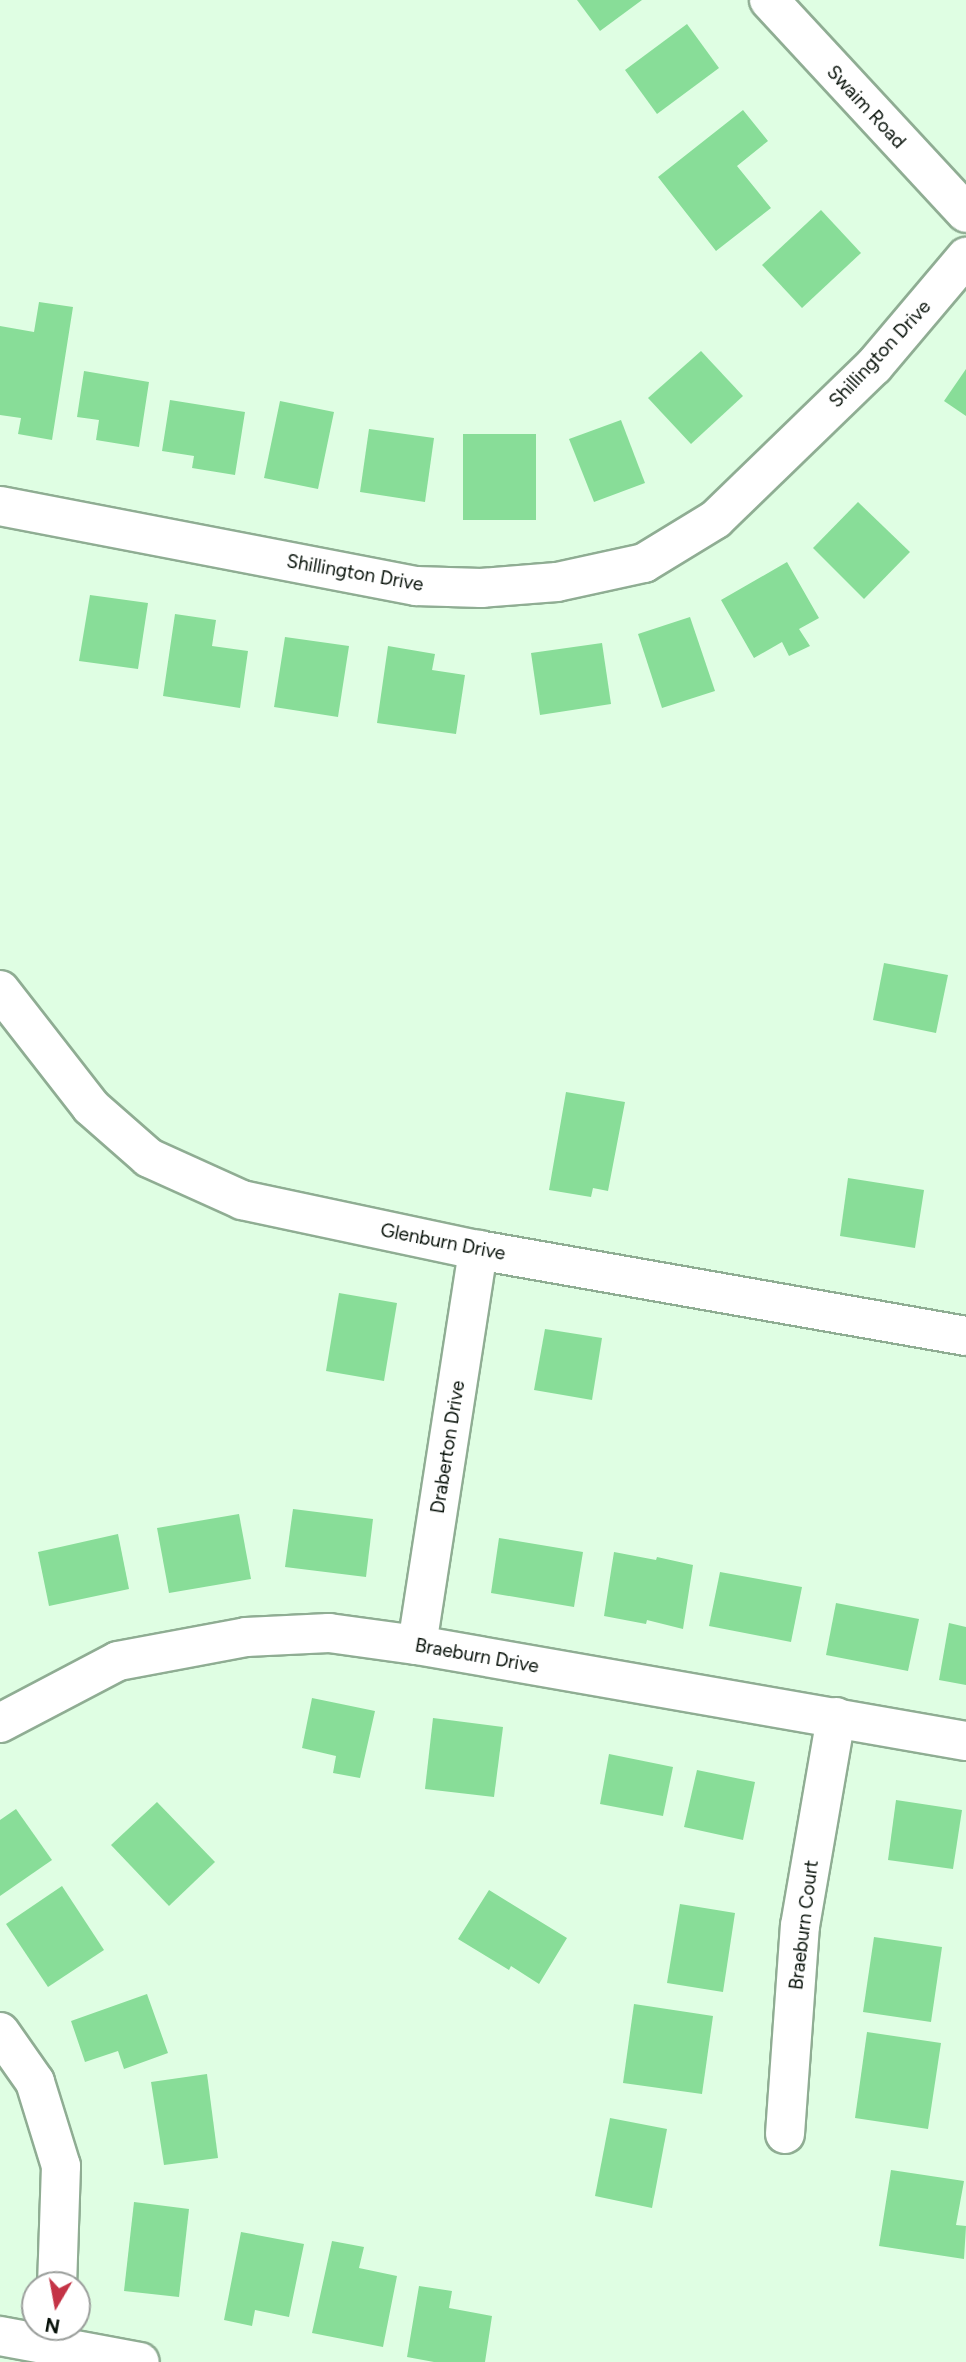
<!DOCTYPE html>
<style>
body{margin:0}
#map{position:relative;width:966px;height:2362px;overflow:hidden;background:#dffee3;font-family:Figtree,sans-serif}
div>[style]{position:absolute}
.building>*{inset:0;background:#88dd98}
.roads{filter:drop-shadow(2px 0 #8fad93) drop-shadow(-2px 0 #8fad93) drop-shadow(0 2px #8fad93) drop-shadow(0 -2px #8fad93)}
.minor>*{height:38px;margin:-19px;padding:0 19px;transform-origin:19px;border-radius:19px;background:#fff}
span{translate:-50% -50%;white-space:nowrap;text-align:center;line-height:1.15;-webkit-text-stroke:7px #fff;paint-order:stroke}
.street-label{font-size:19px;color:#061008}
.north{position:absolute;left:21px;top:2271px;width:70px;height:70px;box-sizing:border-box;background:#fff;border:2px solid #9b9f9c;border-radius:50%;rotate:190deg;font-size:19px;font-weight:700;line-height:28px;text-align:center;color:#061008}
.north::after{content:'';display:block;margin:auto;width:24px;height:32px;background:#c43346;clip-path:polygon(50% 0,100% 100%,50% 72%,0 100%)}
</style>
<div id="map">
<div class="building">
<i style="clip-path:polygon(577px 0,642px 0,600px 31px)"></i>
<i style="clip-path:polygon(687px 24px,719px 68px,657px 114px,625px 70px)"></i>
<i style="clip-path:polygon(743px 110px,768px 141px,737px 166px,771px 208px,716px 251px,658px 177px)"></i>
<i style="clip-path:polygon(821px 210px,861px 253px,802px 308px,762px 265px)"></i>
<i style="clip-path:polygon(39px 302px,73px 307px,52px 440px,18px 434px,21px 418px,0 415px,0 326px,34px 332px)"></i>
<i style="clip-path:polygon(701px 351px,743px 396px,691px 444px,648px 398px)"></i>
<i style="clip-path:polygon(966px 369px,966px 416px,944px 401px)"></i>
<i style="clip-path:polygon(84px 371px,149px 382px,139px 447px,96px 440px,99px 420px,77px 417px)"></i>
<i style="clip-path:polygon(170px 400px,245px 412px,235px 475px,192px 468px,194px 456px,162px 451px)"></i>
<i style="clip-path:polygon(280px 401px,334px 412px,318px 489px,264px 478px)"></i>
<i style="clip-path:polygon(621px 420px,645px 483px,594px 502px,569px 439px)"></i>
<i style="clip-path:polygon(369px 429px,434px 438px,425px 502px,360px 492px)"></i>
<i style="clip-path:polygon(463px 434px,536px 434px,536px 520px,463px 520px)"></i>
<i style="clip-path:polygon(858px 502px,910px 552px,864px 599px,813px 548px)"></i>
<i style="clip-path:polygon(787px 562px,819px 618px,799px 629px,810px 646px,789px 656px,782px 642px,754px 658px,721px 600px)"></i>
<i style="clip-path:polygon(90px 595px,148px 603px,138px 669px,79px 661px)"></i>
<i style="clip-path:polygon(175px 614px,216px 620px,212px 646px,248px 651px,240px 708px,163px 696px)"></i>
<i style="clip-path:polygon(690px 617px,715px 691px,662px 708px,638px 634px)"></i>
<i style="clip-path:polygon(285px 637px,349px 646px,338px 717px,274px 707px)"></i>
<i style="clip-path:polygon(602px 643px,611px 704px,540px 715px,531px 653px)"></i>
<i style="clip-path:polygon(388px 646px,435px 654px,432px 670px,465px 675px,456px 734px,377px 723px)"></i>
<i style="clip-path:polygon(884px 963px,948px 975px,936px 1033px,873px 1020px)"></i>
<i style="clip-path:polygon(566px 1092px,625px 1102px,608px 1191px,593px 1188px,591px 1197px,549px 1190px)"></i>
<i style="clip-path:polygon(848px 1178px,924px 1190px,915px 1248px,840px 1236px)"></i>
<i style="clip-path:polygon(339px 1293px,397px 1303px,384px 1381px,326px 1371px)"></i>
<i style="clip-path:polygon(545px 1329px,602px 1338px,592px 1400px,534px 1390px)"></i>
<i style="clip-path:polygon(293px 1509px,373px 1519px,366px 1577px,285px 1567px)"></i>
<i style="clip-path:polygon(239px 1514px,251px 1579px,169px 1593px,157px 1528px)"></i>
<i style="clip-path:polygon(118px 1534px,129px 1589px,49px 1606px,38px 1552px)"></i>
<i style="clip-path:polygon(499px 1538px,583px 1552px,574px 1607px,491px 1593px)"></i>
<i style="clip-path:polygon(614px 1552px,656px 1560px,657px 1557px,693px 1565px,683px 1629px,647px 1620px,646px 1624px,604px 1616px)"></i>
<i style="clip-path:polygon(720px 1572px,802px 1587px,791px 1642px,709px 1626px)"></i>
<i style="clip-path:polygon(836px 1603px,919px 1619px,908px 1671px,826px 1655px)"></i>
<i style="clip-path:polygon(949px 1623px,966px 1627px,966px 1685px,939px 1680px)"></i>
<i style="clip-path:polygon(312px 1698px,375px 1711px,360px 1778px,333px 1773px,336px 1756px,302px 1748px)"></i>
<i style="clip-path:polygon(433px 1718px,503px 1727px,494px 1797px,425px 1789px)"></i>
<i style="clip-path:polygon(609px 1754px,673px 1767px,663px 1816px,600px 1804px)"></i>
<i style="clip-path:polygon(697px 1770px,755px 1782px,743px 1840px,684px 1827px)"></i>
<i style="clip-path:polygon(896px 1800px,962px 1810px,953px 1869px,888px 1860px)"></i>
<i style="clip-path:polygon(157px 1802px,215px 1862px,169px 1906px,111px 1845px)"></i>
<i style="clip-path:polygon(16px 1809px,52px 1860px,0 1896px,0 1820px)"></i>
<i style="clip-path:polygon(62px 1886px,104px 1950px,48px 1987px,6px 1924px)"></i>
<i style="clip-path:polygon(489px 1890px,567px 1938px,539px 1984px,511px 1966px,509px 1970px,458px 1939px)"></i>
<i style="clip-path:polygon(680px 1904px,735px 1913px,723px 1992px,667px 1983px)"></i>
<i style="clip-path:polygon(874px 1937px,942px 1947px,931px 2022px,863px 2012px)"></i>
<i style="clip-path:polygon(147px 1994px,168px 2053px,124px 2069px,118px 2051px,85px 2062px,71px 2021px)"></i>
<i style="clip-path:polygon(634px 2004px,713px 2016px,702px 2094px,623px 2083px)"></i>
<i style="clip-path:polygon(867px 2032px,941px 2043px,928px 2129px,855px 2118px)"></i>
<i style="clip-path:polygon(207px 2074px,218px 2158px,164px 2165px,151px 2082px)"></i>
<i style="clip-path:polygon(610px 2118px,667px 2129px,652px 2208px,595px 2196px)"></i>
<i style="clip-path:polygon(891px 2170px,964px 2181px,956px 2225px,966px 2226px,964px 2259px,879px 2246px)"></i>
<i style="clip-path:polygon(134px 2202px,189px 2209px,179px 2297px,124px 2291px)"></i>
<i style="clip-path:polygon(241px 2232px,304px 2244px,289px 2317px,255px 2310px,252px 2326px,224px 2320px)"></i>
<i style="clip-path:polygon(332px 2241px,364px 2247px,359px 2268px,397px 2276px,383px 2347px,312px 2333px)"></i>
<i style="clip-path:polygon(419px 2286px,452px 2291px,449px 2308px,492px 2316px,485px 2362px,434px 2362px,407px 2357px)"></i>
</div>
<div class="roads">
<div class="minor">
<i style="left:769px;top:0;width:290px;rotate:47.2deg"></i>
<i style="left:0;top:506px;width:424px;rotate:10.9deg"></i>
<i style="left:416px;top:586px;width:65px;rotate:1.8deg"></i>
<i style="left:481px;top:588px;width:76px;rotate:-4.5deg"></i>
<i style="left:557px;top:582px;width:89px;rotate:-12.3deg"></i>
<i style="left:644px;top:563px;width:84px;rotate:-31.4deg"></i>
<i style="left:716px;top:519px;width:220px;rotate:-44.1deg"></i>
<i style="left:874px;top:366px;width:143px;rotate:-49.8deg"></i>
<i style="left:0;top:990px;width:148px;rotate:52.1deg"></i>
<i style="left:91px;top:1107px;width:77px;rotate:41.3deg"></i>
<i style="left:149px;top:1158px;width:102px;rotate:24.3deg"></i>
<i style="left:242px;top:1200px;width:241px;rotate:12deg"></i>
<i style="left:478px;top:1250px;width:496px;rotate:10deg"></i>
<i style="left:417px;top:1645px;width:400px;rotate:-81.2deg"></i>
<i style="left:0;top:1723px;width:133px;rotate:-27.7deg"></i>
<i style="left:118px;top:1661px;width:130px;rotate:-10.6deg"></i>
<i style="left:246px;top:1637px;width:83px;rotate:-2.8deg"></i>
<i style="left:329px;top:1633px;width:89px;rotate:7.8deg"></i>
<i style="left:417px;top:1645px;width:557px;rotate:9.92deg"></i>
<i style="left:0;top:2032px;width:61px;rotate:55deg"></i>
<i style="left:35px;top:2082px;width:88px;rotate:72.8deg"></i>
<i style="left:61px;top:2166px;width:119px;rotate:91.9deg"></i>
<i style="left:785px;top:2134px;width:209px;rotate:-85.9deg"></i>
<i style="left:800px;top:1926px;width:212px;rotate:-80.2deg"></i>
<i style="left:0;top:2336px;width:142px;rotate:10.5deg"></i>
</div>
</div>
<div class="street-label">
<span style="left:866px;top:107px;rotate:47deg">Swaim Road</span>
<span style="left:880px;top:354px;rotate:-47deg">Shillington Drive</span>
<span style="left:355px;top:573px;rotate:10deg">Shillington Drive</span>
<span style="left:443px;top:1242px;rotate:11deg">Glenburn Drive</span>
<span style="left:448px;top:1447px;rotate:-81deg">Draberton Drive</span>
<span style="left:477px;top:1656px;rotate:10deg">Braeburn Drive</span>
<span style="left:804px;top:1925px;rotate:-83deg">Braeburn Court</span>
</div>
<div class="north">N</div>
</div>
